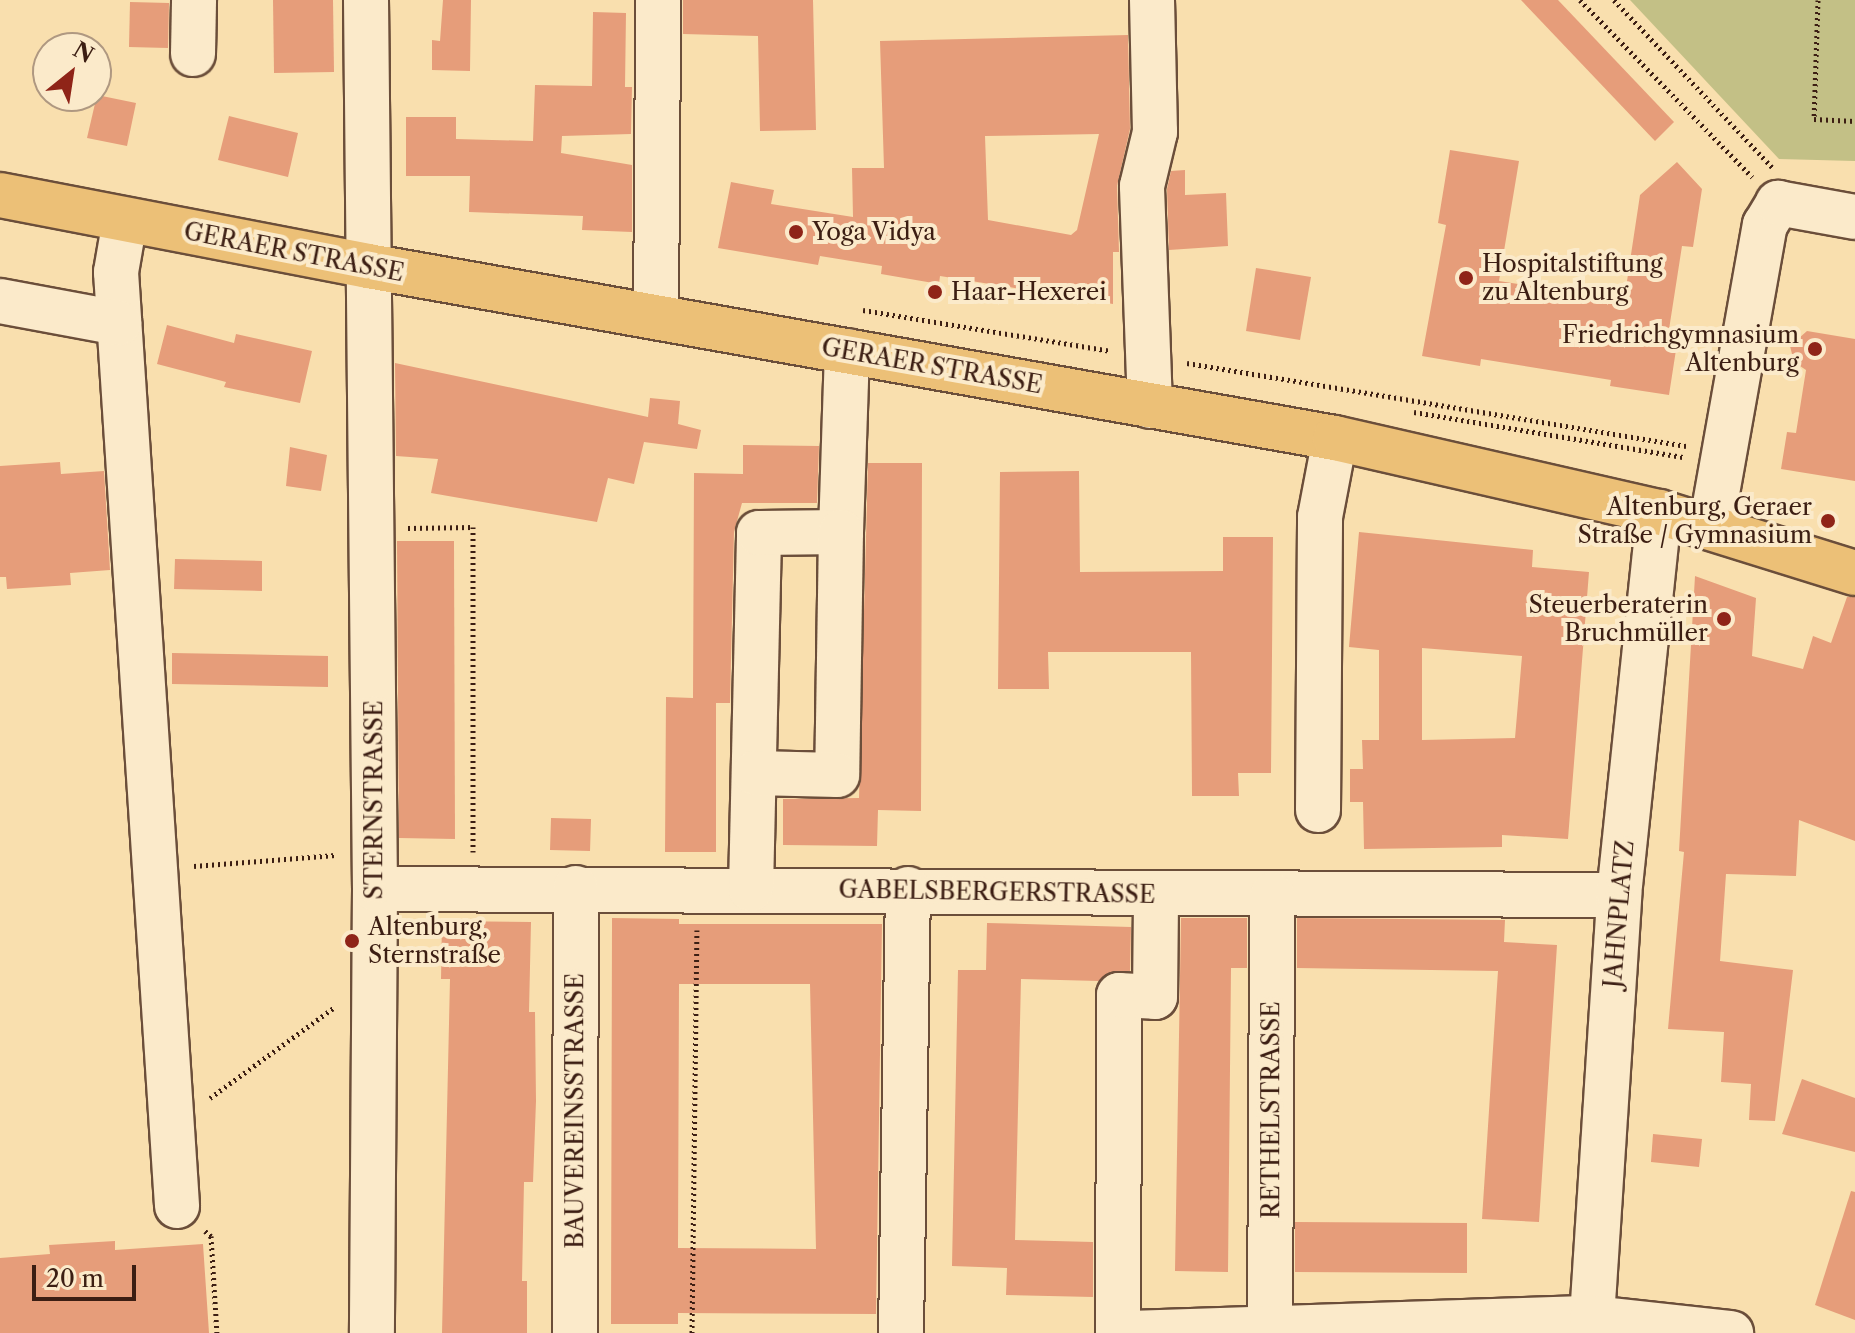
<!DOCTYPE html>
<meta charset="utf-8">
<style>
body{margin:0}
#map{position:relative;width:1855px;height:1333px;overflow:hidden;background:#f9dfae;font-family:"Libre Caslon Text",serif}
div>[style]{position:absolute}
.green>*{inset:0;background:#c3c086}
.building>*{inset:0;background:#e69d7a}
.path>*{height:5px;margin-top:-2.5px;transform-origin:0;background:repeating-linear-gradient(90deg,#3c1e13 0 2px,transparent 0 6px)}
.roads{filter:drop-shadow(2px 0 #6b4e3a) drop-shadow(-2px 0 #6b4e3a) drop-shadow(0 2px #6b4e3a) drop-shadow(0 -2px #6b4e3a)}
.minor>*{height:44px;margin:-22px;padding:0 22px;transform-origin:22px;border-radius:22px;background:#fbeaca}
.major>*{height:44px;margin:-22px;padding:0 22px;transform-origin:22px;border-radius:22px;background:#ecc077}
.dots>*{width:22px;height:22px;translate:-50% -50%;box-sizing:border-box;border:4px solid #fbeaca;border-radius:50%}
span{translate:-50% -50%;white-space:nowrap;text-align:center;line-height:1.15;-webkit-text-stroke:8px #fbeaca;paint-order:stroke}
.poi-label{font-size:24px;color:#3c1e13}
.left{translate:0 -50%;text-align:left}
.right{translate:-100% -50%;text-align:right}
.street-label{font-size:24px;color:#3c1e13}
.north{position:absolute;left:32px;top:32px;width:80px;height:80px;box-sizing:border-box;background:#fbeaca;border:2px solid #af9881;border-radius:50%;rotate:30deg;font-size:22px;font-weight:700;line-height:32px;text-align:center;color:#3c1e13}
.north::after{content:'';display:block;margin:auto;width:28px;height:36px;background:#8f2418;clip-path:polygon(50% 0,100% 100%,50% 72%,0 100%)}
.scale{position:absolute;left:32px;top:1265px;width:104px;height:36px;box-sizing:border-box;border:4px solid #3c1e13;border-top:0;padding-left:10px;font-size:24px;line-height:28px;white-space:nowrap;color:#3c1e13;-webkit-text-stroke:6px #fbeaca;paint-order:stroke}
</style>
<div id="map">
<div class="green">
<i style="clip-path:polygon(1630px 0,1855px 0,1855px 161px,1779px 159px)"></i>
</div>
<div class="building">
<i style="clip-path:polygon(273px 0,333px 0,334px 72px,274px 73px)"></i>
<i style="clip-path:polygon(443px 0,471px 0,470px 71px,432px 70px,432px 40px,440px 41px)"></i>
<i style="clip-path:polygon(683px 0,813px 0,816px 130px,760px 131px,758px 36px,683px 34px)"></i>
<i style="clip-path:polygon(1521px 0,1558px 0,1674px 122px,1655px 141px)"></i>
<i style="clip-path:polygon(130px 2px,169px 3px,168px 48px,129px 47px)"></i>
<i style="clip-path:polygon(593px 12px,626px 13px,625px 87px,632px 87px,631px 134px,562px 136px,561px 153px,632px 165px,632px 232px,582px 230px,583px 216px,469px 212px,470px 176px,406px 176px,406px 117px,456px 117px,456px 139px,533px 141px,535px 85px,592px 86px)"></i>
<i style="clip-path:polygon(evenodd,1128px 35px,1130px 129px,1117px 186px,1119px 252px,1113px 252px,1113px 304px,940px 276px,939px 284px,881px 274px,882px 266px,820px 256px,818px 265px,718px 248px,731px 182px,774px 190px,771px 204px,853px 217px,852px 168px,884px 168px,880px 41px,1128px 35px,1099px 134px,1077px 230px,1071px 235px,988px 220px,985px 136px,1099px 134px)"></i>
<i style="clip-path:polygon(97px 95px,136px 103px,127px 146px,87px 138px)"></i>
<i style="clip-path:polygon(229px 116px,298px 133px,288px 177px,218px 160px)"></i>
<i style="clip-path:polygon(1450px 150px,1519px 161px,1499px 281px,1624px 301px,1640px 195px,1677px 162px,1702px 189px,1693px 247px,1682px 246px,1668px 336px,1678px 337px,1669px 395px,1610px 386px,1611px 380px,1481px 359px,1480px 366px,1422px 356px,1446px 225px,1438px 223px)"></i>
<i style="clip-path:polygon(1185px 170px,1185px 195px,1226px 193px,1228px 246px,1169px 250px,1167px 189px,1171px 171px)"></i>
<i style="clip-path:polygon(1256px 268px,1311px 277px,1300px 340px,1246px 331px)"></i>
<i style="clip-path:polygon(167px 325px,234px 343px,236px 334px,312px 351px,300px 403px,224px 387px,226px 382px,157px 364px)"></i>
<i style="clip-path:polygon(1807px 331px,1855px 339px,1855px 481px,1781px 469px,1787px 432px,1796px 433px,1806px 370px,1794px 362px,1790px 346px)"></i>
<i style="clip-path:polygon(395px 363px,648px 417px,650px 398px,680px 401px,678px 424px,701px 430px,697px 449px,644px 442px,634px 484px,608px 478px,597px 522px,431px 493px,438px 459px,396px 456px)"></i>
<i style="clip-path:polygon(743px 445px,819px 446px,817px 503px,742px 503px,734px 532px,730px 703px,716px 703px,716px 852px,665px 852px,666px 697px,693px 698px,694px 473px,743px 474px)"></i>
<i style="clip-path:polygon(290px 447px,327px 455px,321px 491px,286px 486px)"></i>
<i style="clip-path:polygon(60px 462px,61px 474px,104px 471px,110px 570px,70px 573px,71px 585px,7px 589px,6px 577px,0 577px,0 466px)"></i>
<i style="clip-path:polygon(868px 463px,922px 463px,921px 811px,878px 810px,877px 846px,783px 845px,783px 799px,859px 798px)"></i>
<i style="clip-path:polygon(1079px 471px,1080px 572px,1223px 571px,1223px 537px,1273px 537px,1271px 773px,1238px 773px,1239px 796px,1192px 796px,1191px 652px,1048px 652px,1049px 689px,998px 689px,1000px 472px)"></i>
<i style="clip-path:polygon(evenodd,1359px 532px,1533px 550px,1532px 567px,1589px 572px,1568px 839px,1502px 835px,1502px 847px,1364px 849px,1363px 802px,1350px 802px,1350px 769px,1363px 769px,1362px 740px,1379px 740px,1379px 650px,1349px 647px,1359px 532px,1422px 648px,1522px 656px,1515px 738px,1422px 740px,1422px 648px)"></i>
<i style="clip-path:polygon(397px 541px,454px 541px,455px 839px,399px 838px)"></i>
<i style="clip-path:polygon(175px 559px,262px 561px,262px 591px,174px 589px)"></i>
<i style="clip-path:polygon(1695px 576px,1756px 598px,1752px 656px,1803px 669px,1813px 636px,1831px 643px,1847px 597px,1855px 597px,1855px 841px,1799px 820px,1796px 876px,1726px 874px,1720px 961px,1793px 970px,1775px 1121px,1749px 1120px,1751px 1084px,1721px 1082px,1724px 1032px,1668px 1029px,1684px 852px,1679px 851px)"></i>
<i style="clip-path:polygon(172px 653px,328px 656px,328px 687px,172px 684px)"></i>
<i style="clip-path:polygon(551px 818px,591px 819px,590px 851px,550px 850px)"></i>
<i style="clip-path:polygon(evenodd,612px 918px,679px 919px,679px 924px,882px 924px,876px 1314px,678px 1313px,678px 1324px,611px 1324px,612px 918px,679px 984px,810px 984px,816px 1249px,678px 1248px,679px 984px)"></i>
<i style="clip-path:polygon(1181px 918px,1247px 918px,1247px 968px,1231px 968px,1228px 1272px,1175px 1271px)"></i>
<i style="clip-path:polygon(1297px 918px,1505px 920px,1504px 942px,1557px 945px,1539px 1222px,1482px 1219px,1498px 971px,1297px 968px)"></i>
<i style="clip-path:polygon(442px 921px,531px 922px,529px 1012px,535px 1012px,536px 1101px,533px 1182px,524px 1182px,522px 1281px,527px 1281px,527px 1333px,442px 1333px,450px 979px,441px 979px)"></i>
<i style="clip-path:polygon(987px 923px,1131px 927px,1130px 971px,1108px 973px,1099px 981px,1021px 979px,1015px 1240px,1093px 1242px,1093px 1297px,1006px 1295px,1007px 1268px,952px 1266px,958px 970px,986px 970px)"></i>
<i style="clip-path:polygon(1802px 1079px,1855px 1098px,1855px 1152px,1782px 1134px)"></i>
<i style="clip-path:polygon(1653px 1134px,1702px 1139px,1699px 1167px,1651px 1162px)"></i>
<i style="clip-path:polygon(1851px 1191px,1855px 1192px,1855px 1320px,1815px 1305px)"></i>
<i style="clip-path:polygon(1295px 1222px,1467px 1223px,1467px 1273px,1295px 1272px)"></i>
<i style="clip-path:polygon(115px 1241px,115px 1250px,203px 1244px,209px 1333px,0 1333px,0 1258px,50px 1254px,49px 1245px)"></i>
</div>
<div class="path">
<i style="left:1580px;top:0;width:247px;rotate:45.8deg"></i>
<i style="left:1614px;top:0;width:230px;rotate:46.6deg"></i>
<i style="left:1818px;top:0;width:119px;rotate:91.9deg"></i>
<i style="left:1814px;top:119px;width:41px;rotate:2.8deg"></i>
<i style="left:863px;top:310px;width:250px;rotate:9.4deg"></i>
<i style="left:1187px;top:363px;width:506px;rotate:9.44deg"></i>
<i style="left:1414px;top:412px;width:274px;rotate:9.5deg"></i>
<i style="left:408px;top:528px;width:65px;rotate:-0.9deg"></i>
<i style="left:473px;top:527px;width:325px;rotate:90deg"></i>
<i style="left:194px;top:866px;width:142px;rotate:-4.4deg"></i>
<i style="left:210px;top:1098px;width:155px;rotate:-36.1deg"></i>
<i style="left:205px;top:1231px;width:8px;rotate:40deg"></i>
<i style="left:211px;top:1236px;width:97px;rotate:86.5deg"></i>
<i style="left:692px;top:1333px;width:403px;rotate:-89.3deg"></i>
</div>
<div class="roads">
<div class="minor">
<i style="left:366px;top:0;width:889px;rotate:89.42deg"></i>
<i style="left:375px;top:889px;width:444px;rotate:90.4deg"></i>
<i style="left:193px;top:54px;width:54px;rotate:-88.9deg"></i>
<i style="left:125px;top:220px;width:53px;rotate:99.8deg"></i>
<i style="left:116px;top:272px;width:936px;rotate:86.26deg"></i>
<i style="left:0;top:301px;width:121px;rotate:10.5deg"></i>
<i style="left:656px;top:317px;width:317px;rotate:-89.6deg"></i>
<i style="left:1150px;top:406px;width:220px;rotate:-92.1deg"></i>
<i style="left:1142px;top:186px;width:56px;rotate:-76.5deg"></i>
<i style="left:1155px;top:132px;width:132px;rotate:-91.3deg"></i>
<i style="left:1711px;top:527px;width:307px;rotate:-79.9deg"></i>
<i style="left:1765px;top:225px;width:26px;rotate:-59deg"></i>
<i style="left:1778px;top:203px;width:78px;rotate:10.3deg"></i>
<i style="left:841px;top:532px;width:181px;rotate:-88.1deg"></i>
<i style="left:1318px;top:810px;width:293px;rotate:-89.6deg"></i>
<i style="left:1320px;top:517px;width:80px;rotate:-79.2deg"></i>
<i style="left:375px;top:889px;width:1244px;rotate:0.28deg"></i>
<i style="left:751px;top:889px;width:356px;rotate:-88.7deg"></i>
<i style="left:759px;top:533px;width:82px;rotate:-0.7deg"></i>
<i style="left:841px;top:532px;width:243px;rotate:90.9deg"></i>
<i style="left:837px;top:775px;width:82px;rotate:-178.6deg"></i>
<i style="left:1592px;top:1318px;width:424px;rotate:-86.3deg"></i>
<i style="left:1619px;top:895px;width:385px;rotate:-84deg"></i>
<i style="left:1270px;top:1325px;width:430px;rotate:-89.7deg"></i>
<i style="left:575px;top:1333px;width:445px;rotate:-89.9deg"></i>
<i style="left:901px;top:1333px;width:444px;rotate:-89.1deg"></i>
<i style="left:1118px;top:1333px;width:338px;rotate:-89.8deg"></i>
<i style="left:1119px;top:995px;width:36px;rotate:3deg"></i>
<i style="left:1155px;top:997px;width:103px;rotate:-89.4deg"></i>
<i style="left:1130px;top:1333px;width:462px;rotate:-1.9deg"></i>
<i style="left:1592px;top:1318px;width:140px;rotate:6.2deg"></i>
</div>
<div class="major">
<i style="left:0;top:195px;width:375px;rotate:10.9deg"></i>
<i style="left:368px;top:266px;width:982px;rotate:10.09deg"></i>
<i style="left:1335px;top:438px;width:332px;rotate:12.9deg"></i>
<i style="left:1659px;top:512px;width:205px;rotate:17.3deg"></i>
</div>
</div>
<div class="dots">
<i style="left:796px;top:232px;background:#8f2418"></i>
<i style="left:1466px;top:278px;background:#8f2418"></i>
<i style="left:935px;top:292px;background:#8f2418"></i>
<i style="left:1815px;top:349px;background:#8f2418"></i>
<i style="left:1828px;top:521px;background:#8f2418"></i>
<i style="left:1724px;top:619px;background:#8f2418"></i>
<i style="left:352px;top:941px;background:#8f2418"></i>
</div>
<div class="poi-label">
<span class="left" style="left:812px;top:232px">Yoga Vidya</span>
<span class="left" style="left:1482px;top:278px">Hospitalstiftung<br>zu Altenburg</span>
<span class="left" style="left:951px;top:292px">Haar-Hexerei</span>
<span class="right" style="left:1799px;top:349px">Friedrichgymnasium<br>Altenburg</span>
<span class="right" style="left:1812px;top:521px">Altenburg, Geraer<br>Straße / Gymnasium</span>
<span class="right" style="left:1708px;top:619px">Steuerberaterin<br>Bruchmüller</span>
<span class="left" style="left:368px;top:941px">Altenburg,<br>Sternstraße</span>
</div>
<div class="street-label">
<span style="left:294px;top:252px;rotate:11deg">GERAER STRASSE</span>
<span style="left:932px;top:366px;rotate:10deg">GERAER STRASSE</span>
<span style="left:374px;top:800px;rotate:-90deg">STERNSTRASSE</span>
<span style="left:997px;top:892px;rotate:1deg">GABELSBERGERSTRASSE</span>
<span style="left:1619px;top:914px;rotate:-85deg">JAHNPLATZ</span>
<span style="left:1271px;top:1110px;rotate:-90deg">RETHELSTRASSE</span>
<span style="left:575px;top:1111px;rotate:-90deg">BAUVEREINSSTRASSE</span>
</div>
<div class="north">N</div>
<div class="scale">20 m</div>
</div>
